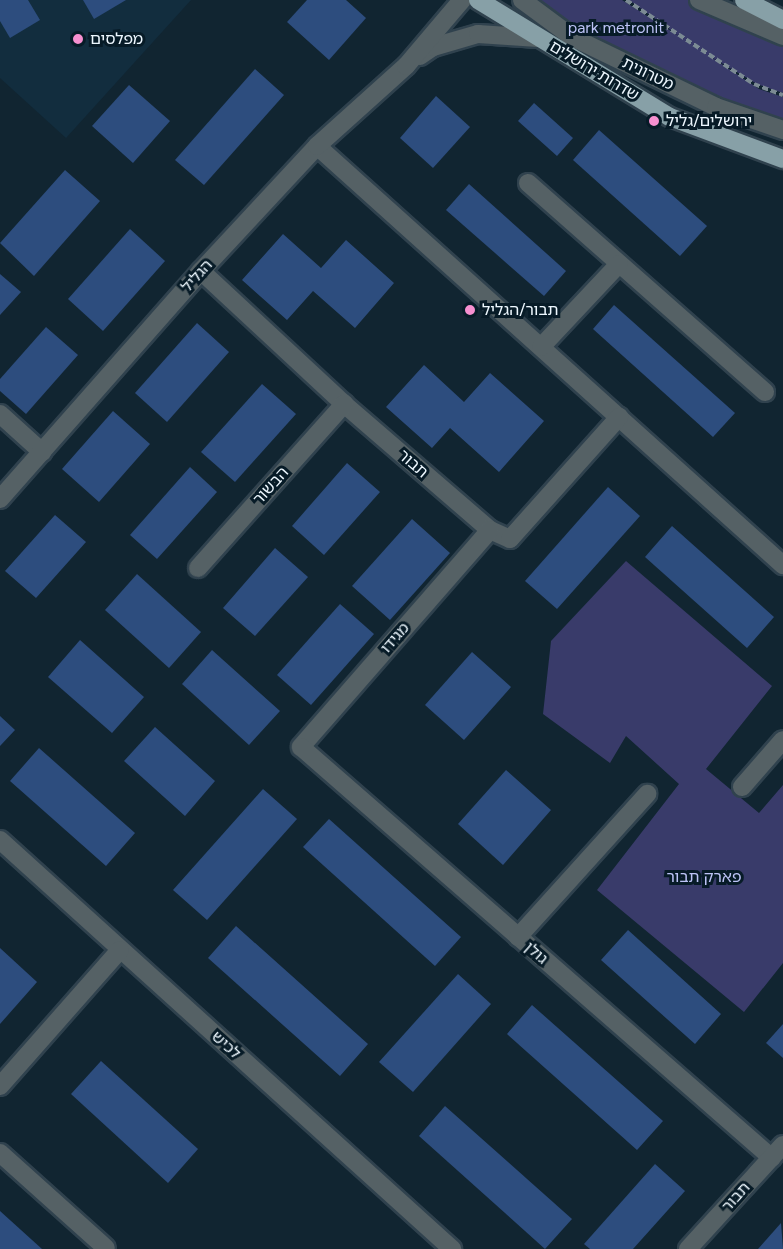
<!DOCTYPE html>
<meta charset="utf-8">
<style>
body{margin:0}
#map{position:relative;width:783px;height:1249px;overflow:hidden;background:#112531;font-family:Figtree,"Noto Sans Hebrew",sans-serif}
div>[style]{position:absolute}
.built>*{inset:0;background:#122d3e}
.green>*{inset:0;background:#393b6a}
.building>*{inset:0;background:#2d4d7e}
.path>*{height:4px;margin-top:-2px;transform-origin:0;background:repeating-linear-gradient(90deg,#7c8b94 0 6px,transparent 0 9px)}
.roads{filter:drop-shadow(2px 0 #30424e) drop-shadow(-2px 0 #30424e) drop-shadow(0 2px #30424e) drop-shadow(0 -2px #30424e)}
.minor>*{height:18px;margin:-9px;padding:0 9px;transform-origin:9px;border-radius:9px;background:#556165}
.major>*{height:18px;margin:-9px;padding:0 9px;transform-origin:9px;border-radius:9px;background:#87a0a7}
.dots>*{width:16px;height:16px;translate:-50% -50%;box-sizing:border-box;border:3px solid #071b27;border-radius:50%}
span{translate:-50% -50%;white-space:nowrap;text-align:center;line-height:1.15;-webkit-text-stroke:6px #071b27;paint-order:stroke}
.park-label{font-size:16px;color:#bdc3f6}
.poi-label{font-size:16px;color:#edf7fe}
.left{translate:0 -50%;text-align:left}
.street-label{font-size:16px;color:#edf7fe}
</style>
<div id="map">
<div class="built">
<i style="clip-path:polygon(0 0,191px 0,66px 138px,0 78px)"></i>
</div>
<div class="green">
<i style="clip-path:polygon(527px 0,622px 0,682px 38px,629px 0,698px 0,783px 36px,783px 93px,757px 84px,708px 55px,759px 89px,783px 97px,783px 130px,572px 37px)"></i>
<i style="clip-path:polygon(626px 561px,772px 686px,706px 769px,759px 813px,783px 785px,783px 963px,744px 1012px,597px 890px,679px 784px,626px 736px,610px 763px,543px 714px,551px 641px)"></i>
</div>
<div class="building">
<i style="clip-path:polygon(0 0,28px 0,40px 20px,10px 38px,0 21px)"></i>
<i style="clip-path:polygon(83px 0,126px 0,94px 19px)"></i>
<i style="clip-path:polygon(307px 0,346px 0,366px 18px,329px 60px,287px 22px)"></i>
<i style="clip-path:polygon(255px 69px,284px 95px,204px 185px,175px 160px)"></i>
<i style="clip-path:polygon(129px 85px,170px 121px,133px 163px,92px 126px)"></i>
<i style="clip-path:polygon(436px 96px,470px 127px,433px 168px,400px 138px)"></i>
<i style="clip-path:polygon(534px 103px,573px 138px,557px 156px,518px 121px)"></i>
<i style="clip-path:polygon(599px 130px,707px 226px,680px 256px,573px 160px)"></i>
<i style="clip-path:polygon(65px 170px,100px 201px,34px 276px,0 243px)"></i>
<i style="clip-path:polygon(469px 184px,566px 271px,544px 296px,446px 210px)"></i>
<i style="clip-path:polygon(130px 229px,165px 261px,103px 331px,68px 299px)"></i>
<i style="clip-path:polygon(283px 234px,321px 268px,346px 240px,394px 283px,355px 328px,313px 291px,287px 320px,242px 280px)"></i>
<i style="clip-path:polygon(0 274px,21px 292px,0 315px)"></i>
<i style="clip-path:polygon(614px 305px,735px 413px,713px 437px,593px 329px)"></i>
<i style="clip-path:polygon(197px 323px,229px 352px,167px 422px,135px 393px)"></i>
<i style="clip-path:polygon(46px 327px,78px 355px,26px 414px,0 391px,0 379px)"></i>
<i style="clip-path:polygon(424px 365px,464px 402px,490px 373px,544px 421px,499px 472px,450px 428px,432px 448px,386px 407px)"></i>
<i style="clip-path:polygon(262px 384px,296px 414px,235px 482px,201px 452px)"></i>
<i style="clip-path:polygon(113px 411px,150px 444px,99px 502px,62px 469px)"></i>
<i style="clip-path:polygon(347px 463px,380px 492px,324px 555px,292px 526px)"></i>
<i style="clip-path:polygon(190px 467px,217px 492px,157px 559px,130px 535px)"></i>
<i style="clip-path:polygon(608px 487px,640px 516px,557px 609px,525px 581px)"></i>
<i style="clip-path:polygon(55px 515px,86px 542px,36px 598px,5px 571px)"></i>
<i style="clip-path:polygon(412px 519px,450px 553px,390px 620px,352px 586px)"></i>
<i style="clip-path:polygon(672px 526px,774px 617px,747px 648px,645px 557px)"></i>
<i style="clip-path:polygon(275px 548px,308px 577px,255px 636px,223px 608px)"></i>
<i style="clip-path:polygon(137px 574px,201px 632px,169px 668px,105px 610px)"></i>
<i style="clip-path:polygon(340px 604px,374px 634px,311px 705px,277px 675px)"></i>
<i style="clip-path:polygon(80px 640px,144px 697px,112px 733px,48px 677px)"></i>
<i style="clip-path:polygon(212px 650px,280px 711px,249px 745px,182px 684px)"></i>
<i style="clip-path:polygon(472px 652px,511px 687px,464px 740px,425px 705px)"></i>
<i style="clip-path:polygon(0 716px,15px 730px,0 746px)"></i>
<i style="clip-path:polygon(155px 727px,215px 781px,185px 816px,124px 761px)"></i>
<i style="clip-path:polygon(39px 748px,135px 833px,106px 866px,10px 781px)"></i>
<i style="clip-path:polygon(506px 770px,551px 810px,503px 865px,458px 824px)"></i>
<i style="clip-path:polygon(263px 789px,297px 819px,207px 920px,173px 890px)"></i>
<i style="clip-path:polygon(329px 819px,461px 937px,435px 966px,303px 847px)"></i>
<i style="clip-path:polygon(236px 926px,368px 1044px,340px 1076px,208px 958px)"></i>
<i style="clip-path:polygon(628px 930px,721px 1014px,695px 1044px,601px 960px)"></i>
<i style="clip-path:polygon(0 948px,37px 982px,0 1024px)"></i>
<i style="clip-path:polygon(458px 974px,491px 1004px,413px 1092px,379px 1062px)"></i>
<i style="clip-path:polygon(532px 1005px,663px 1121px,637px 1150px,507px 1034px)"></i>
<i style="clip-path:polygon(783px 1024px,783px 1058px,766px 1043px)"></i>
<i style="clip-path:polygon(101px 1061px,198px 1149px,168px 1183px,71px 1094px)"></i>
<i style="clip-path:polygon(445px 1106px,572px 1219px,545px 1249px,419px 1136px)"></i>
<i style="clip-path:polygon(655px 1164px,685px 1191px,633px 1249px,590px 1249px,584px 1244px)"></i>
<i style="clip-path:polygon(0 1211px,42px 1249px,0 1249px)"></i>
<i style="clip-path:polygon(781px 1223px,783px 1249px,758px 1249px)"></i>
</div>
<div class="path">
<i style="left:626px;top:0;width:153px;rotate:33.3deg"></i>
<i style="left:754px;top:84px;width:31px;rotate:21deg"></i>
</div>
<div class="roads">
<div class="minor">
<i style="left:522px;top:0;width:62px;rotate:36.5deg"></i>
<i style="left:572px;top:37px;width:160px;rotate:25.9deg"></i>
<i style="left:716px;top:107px;width:71px;rotate:18.9deg"></i>
<i style="left:699px;top:0;width:91px;rotate:23.2deg"></i>
<i style="left:420px;top:56px;width:16px;rotate:-35deg"></i>
<i style="left:433px;top:47px;width:47px;rotate:-16.1deg"></i>
<i style="left:478px;top:34px;width:60px;rotate:3.8deg"></i>
<i style="left:317px;top:146px;width:627px;rotate:41.96deg"></i>
<i style="left:528px;top:183px;width:316px;rotate:41.4deg"></i>
<i style="left:201px;top:271px;width:195px;rotate:42.9deg"></i>
<i style="left:344px;top:404px;width:193px;rotate:40.8deg"></i>
<i style="left:490px;top:530px;width:22px;rotate:24deg"></i>
<i style="left:510px;top:539px;width:164px;rotate:-48.2deg"></i>
<i style="left:541px;top:347px;width:114px;rotate:-46.8deg"></i>
<i style="left:0;top:414px;width:57px;rotate:42.1deg"></i>
<i style="left:0;top:499px;width:304px;rotate:-48.6deg"></i>
<i style="left:201px;top:271px;width:171px;rotate:-47.1deg"></i>
<i style="left:317px;top:146px;width:120px;rotate:-42deg"></i>
<i style="left:406px;top:66px;width:87px;rotate:-49.7deg"></i>
<i style="left:490px;top:530px;width:288px;rotate:131.1deg"></i>
<i style="left:301px;top:747px;width:625px;rotate:41.11deg"></i>
<i style="left:198px;top:568px;width:220px;rotate:-48.3deg"></i>
<i style="left:742px;top:787px;width:62px;rotate:-48.9deg"></i>
<i style="left:0;top:840px;width:610px;rotate:42.14deg"></i>
<i style="left:518px;top:937px;width:193px;rotate:-47.9deg"></i>
<i style="left:0;top:1086px;width:181px;rotate:-48.6deg"></i>
<i style="left:0;top:1153px;width:142px;rotate:41.9deg"></i>
<i style="left:688px;top:1249px;width:141px;rotate:-47.6deg"></i>
</div>
<div class="major">
<i style="left:478px;top:0;width:225px;rotate:31.4deg"></i>
<i style="left:670px;top:117px;width:121px;rotate:20.4deg"></i>
<i style="left:744px;top:0;width:44px;rotate:27.1deg"></i>
</div>
</div>
<div class="dots">
<i style="left:78px;top:39px;background:#f690d0"></i>
<i style="left:654px;top:121px;background:#f690d0"></i>
<i style="left:470px;top:310px;background:#f690d0"></i>
</div>
<div class="park-label">
<span style="left:616px;top:28px">park metronit</span>
<span style="left:704px;top:877px">פארק תבור</span>
</div>
<div class="poi-label">
<span class="left" style="left:90px;top:39px">מפלסים</span>
<span class="left" style="left:666px;top:121px">ירושלים/גליל</span>
<span class="left" style="left:482px;top:310px">תבור/הגליל</span>
</div>
<div class="street-label">
<span style="left:594px;top:71px;rotate:31deg">שדרות ירושלים</span>
<span style="left:648px;top:74px;rotate:26deg">מטרונית</span>
<span style="left:197px;top:276px;rotate:-48deg">הגליל</span>
<span style="left:413px;top:464px;rotate:41deg">תבור</span>
<span style="left:271px;top:486px;rotate:-48deg">הבשור</span>
<span style="left:395px;top:638px;rotate:-49deg">מגידו</span>
<span style="left:536px;top:953px;rotate:41deg">גולן</span>
<span style="left:226px;top:1045px;rotate:42deg">לכיש</span>
<span style="left:736px;top:1197px;rotate:-48deg">תבור</span>
</div>
</div>
